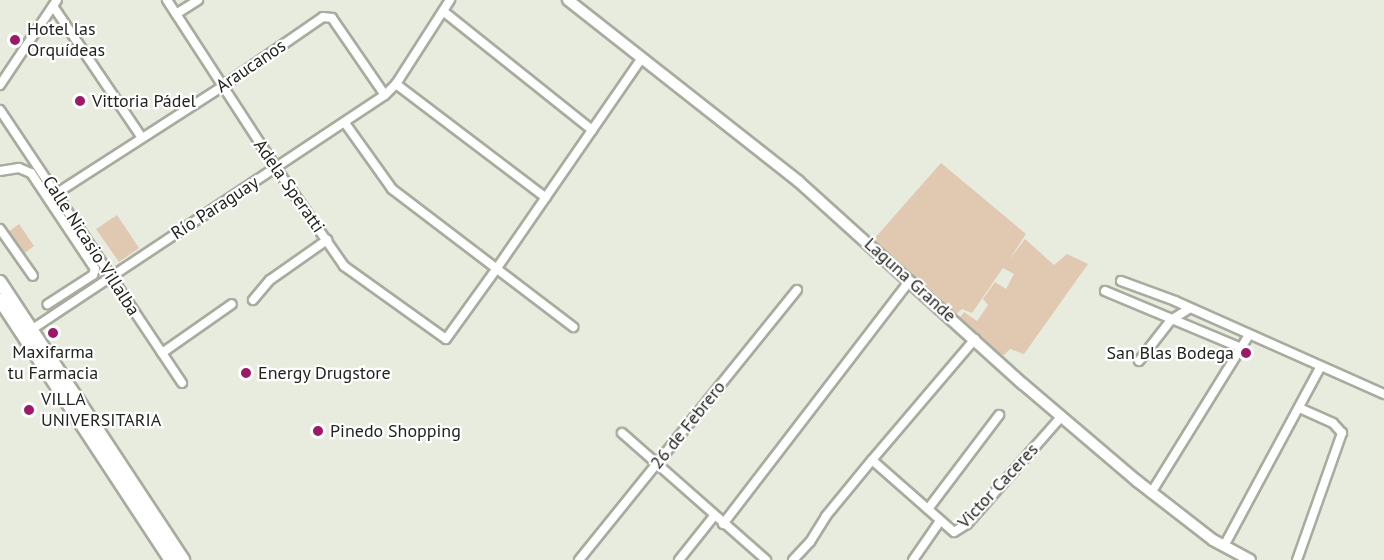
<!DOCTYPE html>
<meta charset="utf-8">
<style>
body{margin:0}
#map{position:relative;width:1384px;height:560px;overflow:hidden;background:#e7ecde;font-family:"PT Sans",sans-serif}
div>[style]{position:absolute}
.green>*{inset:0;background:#e0c9b0}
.roads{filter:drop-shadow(2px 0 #a7ac9f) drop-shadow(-2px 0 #a7ac9f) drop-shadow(0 2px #a7ac9f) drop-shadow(0 -2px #a7ac9f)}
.minor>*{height:8px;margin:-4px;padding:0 4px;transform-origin:4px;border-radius:4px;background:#fff}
.major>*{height:10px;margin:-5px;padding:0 5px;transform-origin:5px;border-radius:5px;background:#fff}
.highway>*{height:12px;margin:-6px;padding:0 6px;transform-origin:6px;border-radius:6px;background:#fff}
.dots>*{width:16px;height:16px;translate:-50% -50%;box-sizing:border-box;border:3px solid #fff;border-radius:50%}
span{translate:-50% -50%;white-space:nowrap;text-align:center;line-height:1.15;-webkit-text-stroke:4.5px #fff;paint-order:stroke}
.poi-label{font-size:18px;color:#22241f}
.left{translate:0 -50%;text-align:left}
.right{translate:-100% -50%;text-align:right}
.street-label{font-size:18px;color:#22241f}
</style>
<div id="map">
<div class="green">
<i style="clip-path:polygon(941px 163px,1026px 234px,1009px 260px,1025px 239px,1054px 265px,1067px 254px,1088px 264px,1024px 354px,1010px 349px,1004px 355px,994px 352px,958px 320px,964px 312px,977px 321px,988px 305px,983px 299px,995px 282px,1006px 289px,1014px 274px,1003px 268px,972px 313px,962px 309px,954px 316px,874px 239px)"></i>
<i style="clip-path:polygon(117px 215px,139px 248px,119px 262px,96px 229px)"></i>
<i style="clip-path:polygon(19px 224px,34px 246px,22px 255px,7px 233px)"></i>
</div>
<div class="roads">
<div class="minor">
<i style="left:167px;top:0;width:200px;rotate:57deg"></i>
<i style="left:276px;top:168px;width:119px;rotate:55.2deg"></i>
<i style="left:344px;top:266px;width:125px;rotate:35.6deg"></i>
<i style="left:446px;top:339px;width:87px;rotate:-54.3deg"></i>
<i style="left:497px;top:268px;width:255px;rotate:-55.4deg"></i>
<i style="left:53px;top:6px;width:159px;rotate:56deg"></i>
<i style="left:443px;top:11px;width:191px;rotate:38.6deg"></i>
<i style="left:176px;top:14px;width:26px;rotate:-32deg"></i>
<i style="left:396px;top:84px;width:188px;rotate:37.2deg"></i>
<i style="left:0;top:85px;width:102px;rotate:-56.2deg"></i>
<i style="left:0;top:110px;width:328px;rotate:56.3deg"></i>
<i style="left:345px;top:123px;width:81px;rotate:54.5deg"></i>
<i style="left:392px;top:189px;width:228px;rotate:37.3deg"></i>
<i style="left:0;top:171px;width:19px;rotate:-9deg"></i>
<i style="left:19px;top:168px;width:13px;rotate:23deg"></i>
<i style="left:31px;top:173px;width:115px;rotate:56.3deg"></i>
<i style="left:95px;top:269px;width:6px;rotate:108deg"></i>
<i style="left:93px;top:275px;width:54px;rotate:147.2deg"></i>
<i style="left:57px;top:193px;width:197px;rotate:-32.8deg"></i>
<i style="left:223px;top:86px;width:121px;rotate:-34.6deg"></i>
<i style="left:323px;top:17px;width:9px;rotate:6deg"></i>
<i style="left:332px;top:18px;width:93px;rotate:55.5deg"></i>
<i style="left:0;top:229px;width:57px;rotate:54.9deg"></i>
<i style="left:1121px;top:281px;width:58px;rotate:20.3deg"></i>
<i style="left:1175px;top:301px;width:229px;rotate:24deg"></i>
<i style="left:1105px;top:291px;width:147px;rotate:22.7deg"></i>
<i style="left:253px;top:300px;width:26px;rotate:-50deg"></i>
<i style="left:270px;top:280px;width:70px;rotate:-35.1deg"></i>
<i style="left:31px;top:330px;width:425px;rotate:-33.6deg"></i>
<i style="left:385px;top:95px;width:16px;rotate:-45deg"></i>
<i style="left:396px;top:84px;width:100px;rotate:-57.3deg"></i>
<i style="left:162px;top:353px;width:85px;rotate:-35deg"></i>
<i style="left:1139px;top:361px;width:52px;rotate:-52deg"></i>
<i style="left:1171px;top:320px;width:22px;rotate:-32deg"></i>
<i style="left:622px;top:433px;width:192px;rotate:41.4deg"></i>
<i style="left:872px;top:460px;width:109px;rotate:41.3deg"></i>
<i style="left:954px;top:532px;width:15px;rotate:-32deg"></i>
<i style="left:967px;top:524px;width:142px;rotate:-48.7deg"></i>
<i style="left:1151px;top:493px;width:186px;rotate:-58.2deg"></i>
<i style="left:928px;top:509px;width:118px;rotate:-52.9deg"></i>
<i style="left:723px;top:524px;width:307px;rotate:-52.5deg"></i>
<i style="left:1224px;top:546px;width:204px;rotate:-61.7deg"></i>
<i style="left:579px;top:560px;width:347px;rotate:-51.1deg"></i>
<i style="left:679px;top:560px;width:56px;rotate:-51.5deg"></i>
<i style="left:793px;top:560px;width:25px;rotate:-47deg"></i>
<i style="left:810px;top:542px;width:31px;rotate:-58deg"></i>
<i style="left:826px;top:516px;width:72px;rotate:-50.6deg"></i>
<i style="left:872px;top:460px;width:159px;rotate:-49.6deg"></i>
<i style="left:913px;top:560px;width:47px;rotate:-55.3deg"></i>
<i style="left:1297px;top:560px;width:135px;rotate:-70.5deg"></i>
<i style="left:1342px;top:433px;width:13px;rotate:-132deg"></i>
<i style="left:1333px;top:423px;width:37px;rotate:-156deg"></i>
</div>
<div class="major">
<i style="left:568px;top:0;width:293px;rotate:38.2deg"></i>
<i style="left:798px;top:181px;width:303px;rotate:42.1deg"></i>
<i style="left:1023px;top:384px;width:150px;rotate:40.4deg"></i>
<i style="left:1137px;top:481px;width:96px;rotate:37.8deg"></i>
<i style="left:1213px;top:540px;width:42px;rotate:28.4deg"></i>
</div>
<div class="highway">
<i style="left:0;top:282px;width:333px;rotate:56.6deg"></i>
<i style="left:0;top:300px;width:311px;rotate:56.7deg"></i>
</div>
</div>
<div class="dots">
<i style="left:15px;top:40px;background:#9d1869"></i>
<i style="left:80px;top:101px;background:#9d1869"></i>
<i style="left:53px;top:333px;background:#9d1869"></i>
<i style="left:1246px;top:353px;background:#9d1869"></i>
<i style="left:246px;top:373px;background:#9d1869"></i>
<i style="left:29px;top:410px;background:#9d1869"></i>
<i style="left:318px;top:431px;background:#9d1869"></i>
</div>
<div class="poi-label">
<span class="left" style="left:27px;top:40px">Hotel las<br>Orquídeas</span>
<span class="left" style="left:92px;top:101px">Vittoria Pádel</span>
<span style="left:53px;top:363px">Maxifarma<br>tu Farmacia</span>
<span class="right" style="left:1234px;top:353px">San Blas Bodega</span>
<span class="left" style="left:258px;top:373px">Energy Drugstore</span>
<span class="left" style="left:41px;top:410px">VILLA<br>UNIVERSITARIA</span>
<span class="left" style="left:330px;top:431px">Pinedo Shopping</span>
</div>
<div class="street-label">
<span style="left:251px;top:66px;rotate:-34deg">Araucanos</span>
<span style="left:289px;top:186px;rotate:55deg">Adela Speratti</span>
<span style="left:215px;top:208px;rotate:-33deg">Río Paraguay</span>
<span style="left:91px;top:246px;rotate:57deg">Calle Nicasio Villalba</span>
<span style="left:910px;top:280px;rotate:42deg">Laguna Grande</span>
<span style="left:688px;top:425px;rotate:-51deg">26 de Febrero</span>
<span style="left:998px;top:486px;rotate:-47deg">Victor Caceres</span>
</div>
</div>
